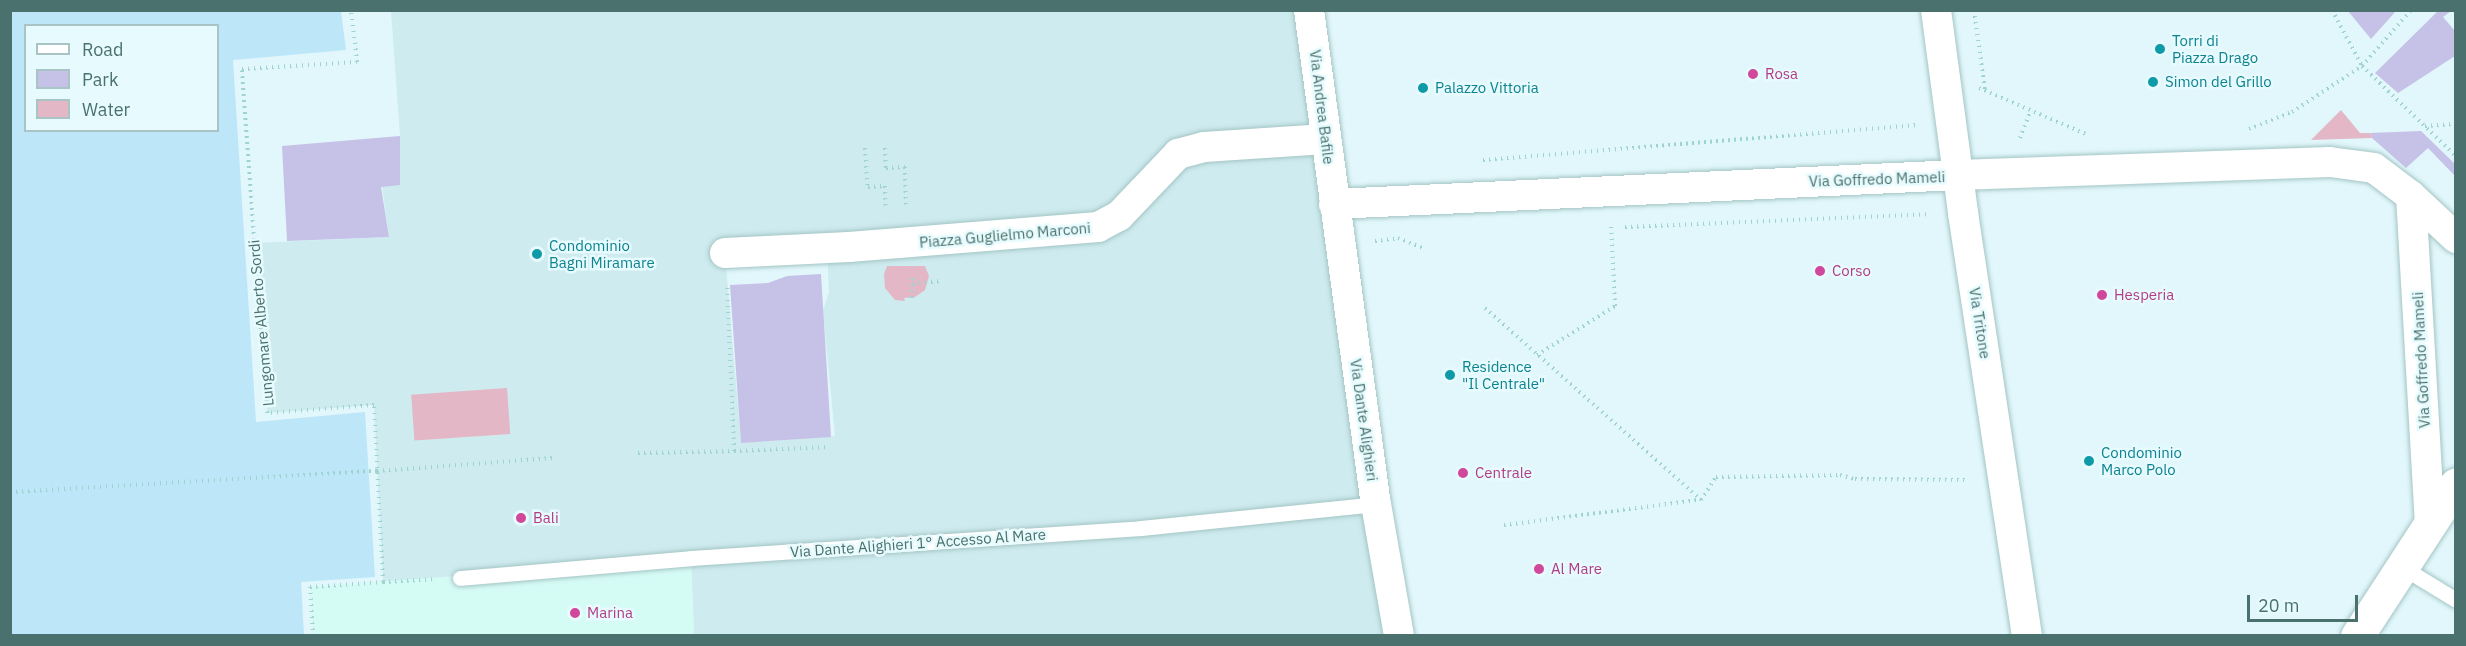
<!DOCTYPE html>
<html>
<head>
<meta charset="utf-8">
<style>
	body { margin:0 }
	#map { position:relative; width:2466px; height:646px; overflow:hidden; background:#e1f7fb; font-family:"IBM Plex Sans",sans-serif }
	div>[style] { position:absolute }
	.residential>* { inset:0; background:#ceebef }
	.commercial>* { inset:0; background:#d5fbf5 }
	.green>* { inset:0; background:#c6c1e7 }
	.sand>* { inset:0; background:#bde6f9 }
	.water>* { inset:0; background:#e3b7c5; transform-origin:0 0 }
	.path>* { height:4px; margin-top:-2px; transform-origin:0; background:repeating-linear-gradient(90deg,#9ed3cf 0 1.5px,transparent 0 6px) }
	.roads { filter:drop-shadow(0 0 2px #a4c5c4) drop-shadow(0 0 2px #a4c5c4) }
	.service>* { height:15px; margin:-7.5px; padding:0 7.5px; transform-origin:7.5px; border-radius:7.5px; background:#fff }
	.minor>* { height:30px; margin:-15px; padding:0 15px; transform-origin:15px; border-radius:15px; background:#fff }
	.tertiary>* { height:33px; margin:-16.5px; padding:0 16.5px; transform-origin:16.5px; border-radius:16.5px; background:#fff }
	.dots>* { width:16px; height:16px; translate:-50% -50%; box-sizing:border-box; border:3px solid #e7fbfe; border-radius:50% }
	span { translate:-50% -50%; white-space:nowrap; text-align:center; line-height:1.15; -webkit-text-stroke:5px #e7fbfe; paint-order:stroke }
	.culture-label { font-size:15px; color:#0d838f }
	.left { translate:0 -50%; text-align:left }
	.hotel-label { font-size:15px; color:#b23c85 }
	.street-label { font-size:15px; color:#4a716d }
	.frame { position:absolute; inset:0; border:12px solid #4a716d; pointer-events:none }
	.legend { position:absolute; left:24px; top:24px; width:195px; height:108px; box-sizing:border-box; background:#e7fbfe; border:2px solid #a8c4c4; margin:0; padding:8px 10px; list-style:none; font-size:18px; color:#4a716d }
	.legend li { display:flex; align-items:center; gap:12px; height:30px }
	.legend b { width:30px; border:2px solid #a8c4c4 }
	.scale { position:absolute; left:2247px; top:595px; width:111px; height:27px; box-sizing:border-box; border:3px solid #4a716d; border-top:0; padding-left:8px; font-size:18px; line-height:21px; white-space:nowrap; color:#4a716d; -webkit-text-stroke:4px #e7fbfe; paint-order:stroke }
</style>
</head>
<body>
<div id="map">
	<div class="residential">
		<i style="clip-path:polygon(evenodd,391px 11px,1309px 11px,1399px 635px,694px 635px,691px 559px,383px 582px,374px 405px,267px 413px,254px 243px,389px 237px,382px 186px,400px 136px,391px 11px,827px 249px,829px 292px,823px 311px,835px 436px,741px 443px,725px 253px,827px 249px)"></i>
	</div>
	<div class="commercial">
		<i style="clip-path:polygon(691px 558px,694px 635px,313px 635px,310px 587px)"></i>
	</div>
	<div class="green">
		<i style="clip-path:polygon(2348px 11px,2396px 11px,2371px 39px)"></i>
		<i style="clip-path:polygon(2438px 11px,2451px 11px,2443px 17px,2455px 31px,2455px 56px,2398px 93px,2375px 73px)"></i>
		<i style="clip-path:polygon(2421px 131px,2455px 164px,2455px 176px,2428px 148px,2406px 168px,2372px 138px,2370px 133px)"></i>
		<i style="clip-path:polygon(400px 136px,400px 185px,381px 187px,389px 237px,287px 241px,282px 146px)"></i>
		<i style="clip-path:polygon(821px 274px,831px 437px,741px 443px,730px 285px,768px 283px,787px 276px)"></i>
	</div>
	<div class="sand">
		<i style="clip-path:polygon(evenodd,10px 11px,341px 11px,346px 50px,233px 60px,256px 422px,365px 412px,375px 577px,301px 582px,304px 635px,11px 635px,10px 11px,26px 26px,218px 26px,218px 130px,26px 130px,26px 26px)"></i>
	</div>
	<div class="water">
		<i style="clip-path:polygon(2341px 110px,2360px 133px,2370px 133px,2372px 138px,2311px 140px)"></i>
		<i style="clip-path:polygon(887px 266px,925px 266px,929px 276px,925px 290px,915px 297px,904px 298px,905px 301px,895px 300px,885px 288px,884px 274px)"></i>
		<i style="left:507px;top:388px;width:46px;height:96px;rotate:86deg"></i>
	</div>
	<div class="path">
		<i style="left:1974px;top:10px;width:81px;rotate:82.2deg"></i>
		<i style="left:2332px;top:10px;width:64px;rotate:61.8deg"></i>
		<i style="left:2362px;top:66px;width:130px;rotate:43.8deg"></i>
		<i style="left:1979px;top:88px;width:119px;rotate:23.3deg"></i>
		<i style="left:2425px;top:126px;width:31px;rotate:-4deg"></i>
		<i style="left:2249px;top:129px;width:46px;rotate:-21.6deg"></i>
		<i style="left:2292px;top:112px;width:84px;rotate:-33.3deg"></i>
		<i style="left:2362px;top:66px;width:74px;rotate:-48.8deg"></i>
		<i style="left:2020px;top:138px;width:30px;rotate:-69deg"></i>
		<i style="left:865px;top:148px;width:39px;rotate:86deg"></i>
		<i style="left:868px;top:187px;width:17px;rotate:-3deg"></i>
		<i style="left:885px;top:186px;width:23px;rotate:88deg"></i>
		<i style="left:885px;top:148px;width:20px;rotate:87deg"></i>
		<i style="left:886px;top:168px;width:19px;rotate:-3deg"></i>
		<i style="left:905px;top:167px;width:41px;rotate:88.6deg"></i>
		<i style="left:1483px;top:160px;width:436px;rotate:-4.6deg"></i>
		<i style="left:1625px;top:227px;width:304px;rotate:-2.4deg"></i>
		<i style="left:1375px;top:241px;width:23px;rotate:-7deg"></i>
		<i style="left:1398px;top:238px;width:27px;rotate:22deg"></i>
		<i style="left:913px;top:283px;width:29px;rotate:-4deg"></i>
		<i style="left:912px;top:298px;width:22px;rotate:-87deg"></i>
		<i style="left:1485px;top:308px;width:289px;rotate:41.6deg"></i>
		<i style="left:1701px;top:500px;width:27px;rotate:-57deg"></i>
		<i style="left:1716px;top:477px;width:124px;rotate:-0.9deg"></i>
		<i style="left:1840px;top:475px;width:16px;rotate:15deg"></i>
		<i style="left:1855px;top:479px;width:113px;rotate:0.5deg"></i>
		<i style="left:1537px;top:355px;width:92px;rotate:-32.1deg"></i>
		<i style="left:1615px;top:306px;width:80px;rotate:-92.9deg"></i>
		<i style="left:734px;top:451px;width:95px;rotate:-2.4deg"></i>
		<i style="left:638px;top:453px;width:96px;rotate:-1.2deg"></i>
		<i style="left:734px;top:451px;width:165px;rotate:-92.4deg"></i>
		<i style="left:10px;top:492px;width:368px;rotate:-3.3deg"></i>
		<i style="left:377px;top:471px;width:177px;rotate:-4.2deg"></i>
		<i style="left:1504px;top:525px;width:198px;rotate:-7.3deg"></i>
		<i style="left:383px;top:582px;width:53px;rotate:-3.2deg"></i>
		<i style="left:313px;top:636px;width:49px;rotate:-93.5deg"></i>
		<i style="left:310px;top:587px;width:73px;rotate:-3.9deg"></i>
		<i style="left:383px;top:582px;width:177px;rotate:-92.9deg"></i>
		<i style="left:374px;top:405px;width:107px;rotate:175.7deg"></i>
		<i style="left:267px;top:413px;width:345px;rotate:-94.2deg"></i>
		<i style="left:242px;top:69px;width:115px;rotate:-3.5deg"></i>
		<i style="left:357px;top:62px;width:52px;rotate:-96.6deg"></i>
	</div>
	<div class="roads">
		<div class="service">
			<i style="left:2402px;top:567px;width:63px;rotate:31.4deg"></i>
			<i style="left:460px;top:578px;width:232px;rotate:-4.9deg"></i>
			<i style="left:691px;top:558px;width:451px;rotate:-3.8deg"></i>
			<i style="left:1141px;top:528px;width:236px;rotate:-5.8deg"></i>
		</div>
		<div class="minor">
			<i style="left:1309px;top:10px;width:499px;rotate:82.3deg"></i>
			<i style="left:1376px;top:504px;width:134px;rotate:80.1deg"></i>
			<i style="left:1936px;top:10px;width:205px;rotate:82.4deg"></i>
			<i style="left:1963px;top:213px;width:428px;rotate:81.4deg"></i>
			<i style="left:2411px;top:196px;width:329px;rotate:86.7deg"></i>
			<i style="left:1334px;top:204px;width:625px;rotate:-2.66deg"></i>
			<i style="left:1958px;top:175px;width:372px;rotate:-2deg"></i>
			<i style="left:2330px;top:162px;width:44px;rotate:7.8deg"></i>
			<i style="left:2374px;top:168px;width:46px;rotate:37.1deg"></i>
			<i style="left:2411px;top:196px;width:62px;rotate:43deg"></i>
			<i style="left:725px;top:253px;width:124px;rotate:-2.8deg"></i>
			<i style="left:849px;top:247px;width:250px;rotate:-4.6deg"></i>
			<i style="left:1098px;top:227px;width:24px;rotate:-28deg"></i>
			<i style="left:1119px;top:216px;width:86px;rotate:-46.4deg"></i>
			<i style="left:1178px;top:154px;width:27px;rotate:-15deg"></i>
			<i style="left:1204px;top:147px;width:122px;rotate:-3.8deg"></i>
		</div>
		<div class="tertiary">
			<i style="left:2357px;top:636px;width:181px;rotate:-56.9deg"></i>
		</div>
	</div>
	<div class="dots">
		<i style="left:2160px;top:49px;background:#0f9aa8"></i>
		<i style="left:1753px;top:74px;background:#d1479c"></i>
		<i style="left:2153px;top:82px;background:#0f9aa8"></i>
		<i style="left:1423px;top:88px;background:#0f9aa8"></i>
		<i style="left:537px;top:254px;background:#0f9aa8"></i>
		<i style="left:1820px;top:271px;background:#d1479c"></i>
		<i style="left:2102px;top:295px;background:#d1479c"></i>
		<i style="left:1450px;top:375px;background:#0f9aa8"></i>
		<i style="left:2089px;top:461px;background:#0f9aa8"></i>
		<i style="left:1463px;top:473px;background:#d1479c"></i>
		<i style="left:521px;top:518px;background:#d1479c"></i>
		<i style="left:1539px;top:569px;background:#d1479c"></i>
		<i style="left:575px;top:613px;background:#d1479c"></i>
	</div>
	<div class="culture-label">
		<span class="left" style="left:2172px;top:49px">Torri di<br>Piazza Drago</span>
		<span class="left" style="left:2165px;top:82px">Simon del Grillo</span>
		<span class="left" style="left:1435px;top:88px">Palazzo Vittoria</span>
		<span class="left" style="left:549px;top:254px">Condominio<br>Bagni Miramare</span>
		<span class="left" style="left:1462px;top:375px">Residence<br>"Il Centrale"</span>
		<span class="left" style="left:2101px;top:461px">Condominio<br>Marco Polo</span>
	</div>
	<div class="hotel-label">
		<span class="left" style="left:1765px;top:74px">Rosa</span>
		<span class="left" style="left:1832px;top:271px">Corso</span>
		<span class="left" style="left:2114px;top:295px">Hesperia</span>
		<span class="left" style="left:1475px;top:473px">Centrale</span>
		<span class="left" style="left:533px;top:518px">Bali</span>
		<span class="left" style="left:1551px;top:569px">Al Mare</span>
		<span class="left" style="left:587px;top:613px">Marina</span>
	</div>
	<div class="street-label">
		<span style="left:1322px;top:107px;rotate:83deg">Via Andrea Bafile</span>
		<span style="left:1877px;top:179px;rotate:-2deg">Via Goffredo Mameli</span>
		<span style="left:1005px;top:235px;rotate:-5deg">Piazza Guglielmo Marconi</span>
		<span style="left:261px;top:323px;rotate:-95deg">Lungomare Alberto Sordi</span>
		<span style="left:1980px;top:323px;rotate:81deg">Via Tritone</span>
		<span style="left:2421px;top:360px;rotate:-93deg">Via Goffredo Mameli</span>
		<span style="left:1364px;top:420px;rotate:82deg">Via Dante Alighieri</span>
		<span style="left:918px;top:543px;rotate:-4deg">Via Dante Alighieri 1° Accesso Al Mare</span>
	</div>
	<div class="frame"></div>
	<ul class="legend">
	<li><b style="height:8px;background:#fff"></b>Road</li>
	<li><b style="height:16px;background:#c6c1e7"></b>Park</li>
	<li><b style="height:16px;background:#e3b7c5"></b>Water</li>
	</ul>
	<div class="scale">20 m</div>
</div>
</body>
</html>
